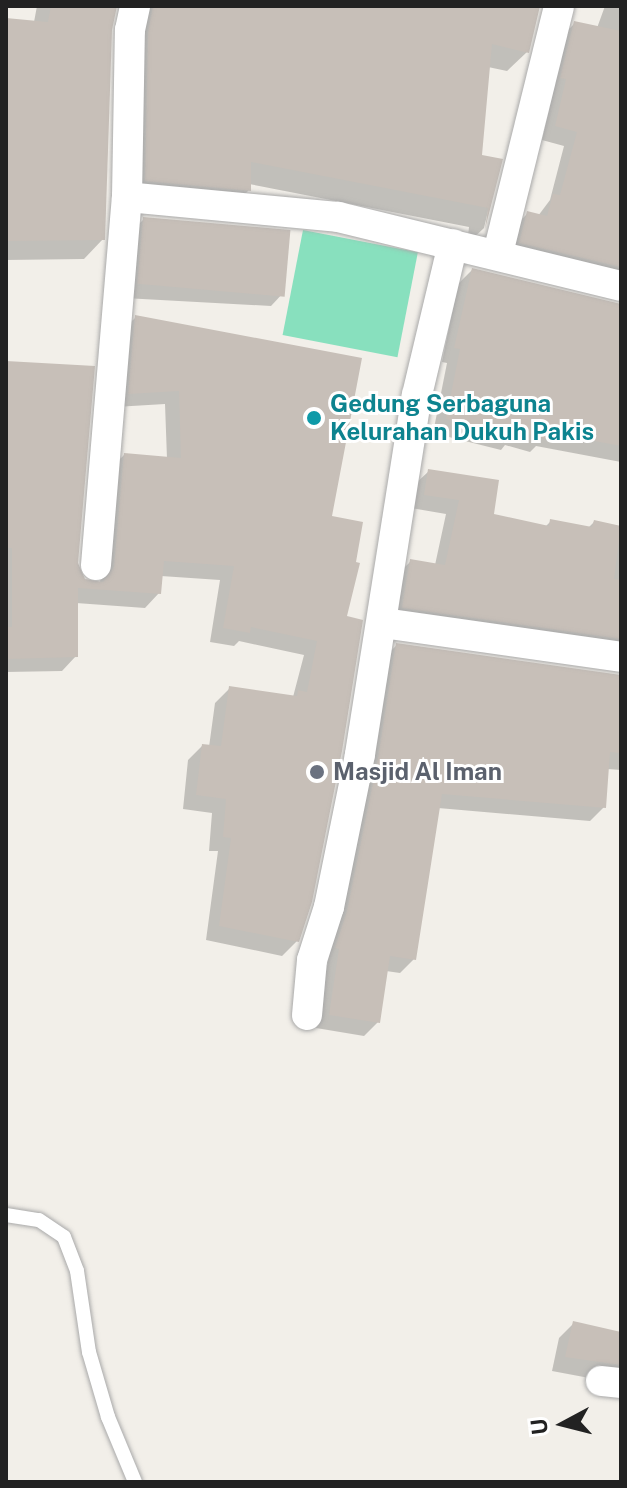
<!DOCTYPE html>
<html>
<head>
<meta charset="utf-8">
<style>
	body { margin:0 }
	#map { position:relative; width:627px; height:1488px; overflow:hidden; background:#f2efe9; font-family:"Public Sans",sans-serif }
	div>[style] { position:absolute }
	.pitch>* { inset:0; background:#88e0be; transform-origin:0 0 }
	.shadow>* { inset:0; background:#0003 }
	.building>* { inset:0; background:#c7bfb8; transform-origin:0 0 }
	.roads { filter:drop-shadow(0 0 2px #a9a9a9) drop-shadow(0 0 2px #a9a9a9) }
	.service>* { height:14px; margin:-7px; padding:0 7px; transform-origin:7px; border-radius:7px; background:#fff }
	.minor>* { height:30px; margin:-15px; padding:0 15px; transform-origin:15px; border-radius:15px; background:#fff }
	.dots>* { width:22px; height:22px; translate:-50% -50%; box-sizing:border-box; border:4px solid #fff; border-radius:50% }
	span { translate:-50% -50%; white-space:nowrap; text-align:center; line-height:1.15; -webkit-text-stroke:6px #fff; paint-order:stroke }
	.culture-label { font-size:24px; color:#0d838f; font-weight:700 }
	.left { translate:0 -50%; text-align:left }
	.worship-label { font-size:24px; color:#5b616d; font-weight:700 }
	.frame { position:absolute; inset:0; border:8px solid #222; pointer-events:none }
	.north { position:absolute; left:523px; top:1384px; width:80px; height:80px; -webkit-text-stroke:6px #fff; paint-order:stroke; rotate:263deg; font-size:22px; font-weight:700; line-height:32px; text-align:center; color:#222 }
	.north::after { content:''; display:block; margin:auto; width:28px; height:36px; background:#222; clip-path:polygon(50% 0,100% 100%,50% 72%,0 100%) }
</style>
</head>
<body>
<div id="map">
	<div class="pitch">
		<i style="left:303px;top:230px;width:117px;height:107px;rotate:11deg"></i>
	</div>
	<div class="shadow">
		<i style="clip-path:polygon(37px 6px,539px 6px,527px 52px,507px 71px,488px 67px,480px 157px,500px 160px,484px 228px,467px 244px,469px 227px,249px 184px,249px 190px,230px 209px,127px 200px,134px 21px,119px 7px,114px 8px,110px 29px,103px 239px,84px 259px,6px 260px,6px 20px,34px 22px)"></i>
		<i style="clip-path:polygon(605px 6px,621px 6px,621px 291px,506px 256px,513px 228px,527px 214px,538px 216px,550px 200px,564px 146px,542px 140px,553px 93px,547px 92px,560px 38px,574px 24px,597px 28px)"></i>
		<i style="clip-path:polygon(144px 219px,285px 291px,271px 306px,124px 298px,130px 233px)"></i>
		<i style="clip-path:polygon(472px 270px,621px 305px,621px 462px,536px 446px,530px 452px,505px 445px,501px 450px,433px 433px,447px 363px,442px 362px,458px 284px)"></i>
		<i style="clip-path:polygon(136px 317px,330px 518px,345px 618px,297px 941px,282px 956px,206px 940px,218px 851px,209px 851px,212px 813px,183px 809px,188px 760px,202px 746px,209px 747px,215px 703px,229px 689px,293px 697px,304px 655px,239px 641px,234px 646px,210px 642px,220px 580px,161px 576px,159px 593px,145px 608px,76px 603px,76px 656px,62px 671px,6px 672px,6px 363px,76px 564px,84px 581px,100px 583px,110px 469px,124px 455px,167px 459px,165px 404px,115px 407px,121px 332px)"></i>
		<i style="clip-path:polygon(429px 471px,492px 516px,545px 527px,551px 521px,588px 528px,594px 522px,621px 528px,621px 662px,389px 621px,397px 575px,411px 561px,435px 565px,446px 514px,411px 508px,414px 485px)"></i>
		<i style="clip-path:polygon(397px 645px,621px 676px,621px 770px,607px 769px,604px 807px,590px 821px,438px 808px,414px 959px,400px 973px,386px 971px,378px 1022px,364px 1036px,316px 1028px,382px 659px)"></i>
		<i style="clip-path:polygon(574px 1323px,621px 1334px,621px 1384px,552px 1371px,559px 1338px)"></i>
	</div>
	<div class="building">
		<i style="clip-path:polygon(51px 6px,117px 6px,112px 30px,105px 240px,6px 241px,6px 18px,48px 22px)"></i>
		<i style="clip-path:polygon(153px 6px,540px 6px,529px 53px,492px 44px,482px 155px,503px 159px,485px 229px,488px 208px,251px 162px,251px 191px,145px 181px,148px 32px)"></i>
		<i style="clip-path:polygon(574px 21px,621px 31px,621px 267px,519px 243px,527px 211px,547px 216px,553px 194px,560px 195px,577px 132px,555px 126px,566px 79px,560px 78px)"></i>
		<i style="left:143px;top:217px;width:148px;height:67px;rotate:5deg"></i>
		<i style="clip-path:polygon(472px 268px,621px 304px,621px 446px,547px 432px,546px 439px,518px 432px,516px 437px,446px 419px,460px 349px,454px 348px)"></i>
		<i style="clip-path:polygon(135px 315px,362px 358px,332px 516px,363px 522px,356px 562px,360px 563px,347px 616px,363px 620px,342px 751px,312px 902px,299px 942px,219px 926px,231px 838px,223px 837px,226px 799px,196px 795px,202px 744px,221px 746px,229px 686px,297px 696px,298px 690px,307px 692px,317px 641px,251px 627px,250px 633px,223px 628px,234px 566px,164px 561px,161px 594px,78px 588px,78px 657px,6px 659px,6px 627px,12px 627px,12px 548px,6px 548px,6px 361px,95px 366px,78px 563px,85px 579px,103px 582px,114px 567px,124px 453px,181px 458px,179px 391px,128px 394px)"></i>
		<i style="clip-path:polygon(428px 469px,499px 480px,494px 514px,549px 526px,550px 519px,592px 527px,594px 520px,621px 526px,614px 579px,621px 580px,621px 639px,402px 608px,410px 559px,445px 565px,459px 500px,424px 495px)"></i>
		<i style="clip-path:polygon(396px 643px,621px 675px,621px 753px,610px 752px,606px 808px,442px 794px,416px 960px,390px 956px,380px 1023px,329px 1015px,339px 949px,335px 948px,347px 911px,378px 758px)"></i>
		<i style="clip-path:polygon(573px 1321px,621px 1332px,621px 1365px,565px 1357px)"></i>
	</div>
	<div class="roads">
		<div class="service">
			<i style="left:6px;top:1215px;width:33px;rotate:9deg"></i>
			<i style="left:39px;top:1220px;width:30px;rotate:34deg"></i>
			<i style="left:64px;top:1237px;width:36px;rotate:69deg"></i>
			<i style="left:77px;top:1271px;width:82px;rotate:81.6deg"></i>
			<i style="left:89px;top:1352px;width:68px;rotate:73.7deg"></i>
			<i style="left:108px;top:1417px;width:70px;rotate:67.4deg"></i>
		</div>
		<div class="minor">
			<i style="left:127px;top:197px;width:212px;rotate:5.4deg"></i>
			<i style="left:338px;top:217px;width:291px;rotate:13.7deg"></i>
			<i style="left:498px;top:253px;width:254px;rotate:-76.1deg"></i>
			<i style="left:96px;top:565px;width:369px;rotate:-85.2deg"></i>
			<i style="left:127px;top:197px;width:167px;rotate:-89deg"></i>
			<i style="left:130px;top:30px;width:25px;rotate:-78deg"></i>
			<i style="left:383px;top:623px;width:240px;rotate:8.1deg"></i>
			<i style="left:307px;top:1015px;width:55px;rotate:-84.8deg"></i>
			<i style="left:312px;top:960px;width:56px;rotate:-72.2deg"></i>
			<i style="left:329px;top:907px;width:156px;rotate:-78.5deg"></i>
			<i style="left:360px;top:754px;width:363px;rotate:-81deg"></i>
			<i style="left:417px;top:395px;width:155px;rotate:-76.6deg"></i>
			<i style="left:601px;top:1381px;width:20px;rotate:6deg"></i>
		</div>
	</div>
	<div class="dots">
		<i style="left:314px;top:418px;background:#0f9aa8"></i>
		<i style="left:317px;top:772px;background:#6b7280"></i>
	</div>
	<div class="culture-label">
		<span class="left" style="left:330px;top:418px">Gedung Serbaguna<br>Kelurahan Dukuh Pakis</span>
	</div>
	<div class="worship-label">
		<span class="left" style="left:333px;top:772px">Masjid Al Iman</span>
	</div>
	<div class="frame"></div>
	<div class="north">U</div>
</div>
</body>
</html>
